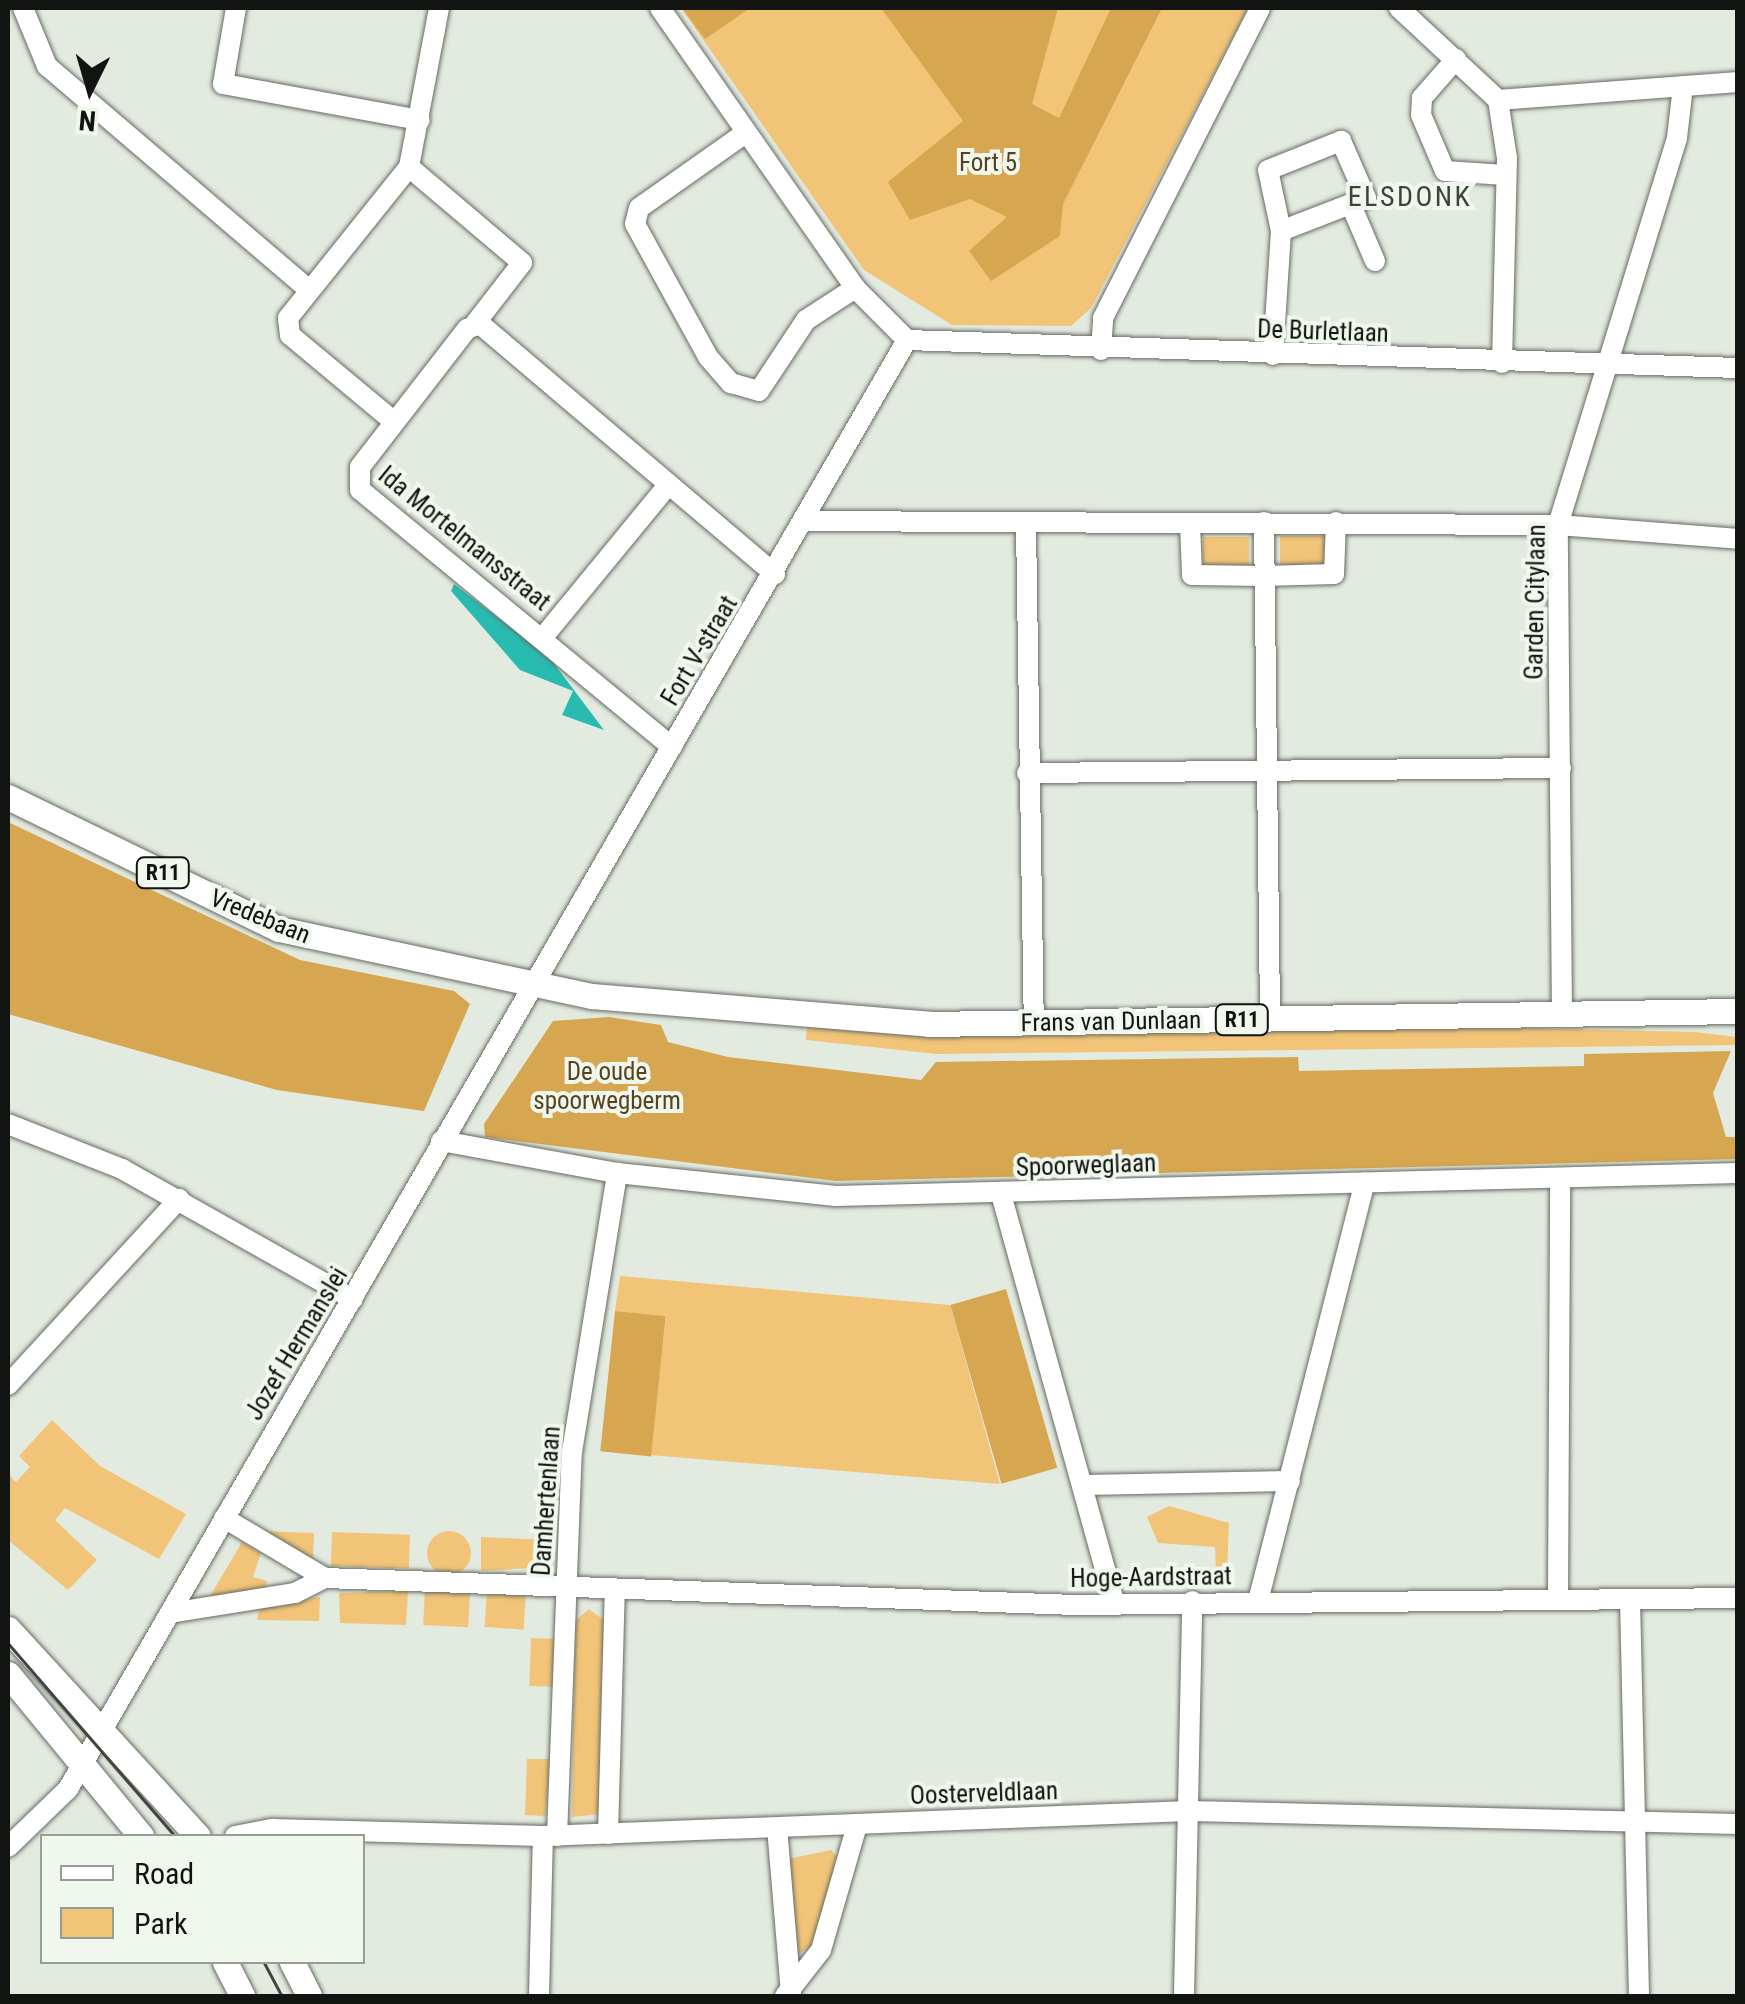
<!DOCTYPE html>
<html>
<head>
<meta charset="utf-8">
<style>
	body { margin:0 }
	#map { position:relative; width:1745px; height:2004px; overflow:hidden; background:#e3eadf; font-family:"Roboto Condensed",sans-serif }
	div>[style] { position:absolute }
	.green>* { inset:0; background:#f1c478; transform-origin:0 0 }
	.round { border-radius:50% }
	.forest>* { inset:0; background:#d6a650; transform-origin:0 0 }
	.water>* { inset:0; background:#28bcb1 }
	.roads { filter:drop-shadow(0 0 2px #666b62) drop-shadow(0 0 2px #666b62) }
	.minor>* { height:20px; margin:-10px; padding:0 10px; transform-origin:10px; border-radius:10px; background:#fff }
	.major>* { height:25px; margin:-12.5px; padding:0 12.5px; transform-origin:12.5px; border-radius:12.5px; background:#fff }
	.tram>* { height:2.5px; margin:-1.25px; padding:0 1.25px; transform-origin:1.25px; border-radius:1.25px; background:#41443f }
	span { translate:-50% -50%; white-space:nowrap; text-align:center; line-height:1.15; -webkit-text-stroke:8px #f0f7ed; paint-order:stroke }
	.shield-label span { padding:2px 8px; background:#f0f7ed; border:2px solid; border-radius:8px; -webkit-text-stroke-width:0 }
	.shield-label { font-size:22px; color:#121411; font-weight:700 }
	.park-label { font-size:25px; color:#57431f }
	.street-label { font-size:25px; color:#121411 }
	.neighbourhood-label { font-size:28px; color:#3f443b; letter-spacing:2.5px }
	.frame { position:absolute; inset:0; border:10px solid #121411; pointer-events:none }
	.legend { position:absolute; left:40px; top:1834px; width:325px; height:130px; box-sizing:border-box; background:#f0f7ed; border:2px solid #979c95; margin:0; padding:12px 18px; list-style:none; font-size:30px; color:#121411 }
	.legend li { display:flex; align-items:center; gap:20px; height:50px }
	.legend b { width:50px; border:2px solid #979c95 }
	.north { position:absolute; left:40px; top:40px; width:100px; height:100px; -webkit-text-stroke:8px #f0f7ed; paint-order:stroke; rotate:185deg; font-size:28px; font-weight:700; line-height:40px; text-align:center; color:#121411 }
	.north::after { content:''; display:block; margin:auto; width:35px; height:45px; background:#121411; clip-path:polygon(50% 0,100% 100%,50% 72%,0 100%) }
</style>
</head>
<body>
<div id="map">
	<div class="green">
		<i style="clip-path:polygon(681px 8px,1248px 8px,1091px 308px,1071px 326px,952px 325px,864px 270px)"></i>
		<i style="left:1280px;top:536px;width:46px;height:30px"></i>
		<i style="left:1203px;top:537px;width:46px;height:30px"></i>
		<i style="clip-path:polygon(807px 1028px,1517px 1028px,1694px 1032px,1737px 1037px,1738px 1045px,937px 1054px,806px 1040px)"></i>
		<i style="clip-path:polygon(620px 1276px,950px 1305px,1000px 1484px,650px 1455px,666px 1317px,615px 1311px)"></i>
		<i style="clip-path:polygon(52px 1420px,100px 1466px,186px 1514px,159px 1559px,65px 1508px,55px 1520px,97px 1560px,68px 1590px,8px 1540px,8px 1474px,16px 1482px,30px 1467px,19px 1456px)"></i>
		<i style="clip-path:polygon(1169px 1506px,1229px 1523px,1227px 1573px,1216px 1573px,1215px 1547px,1158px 1543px,1147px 1517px)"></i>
		<i style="clip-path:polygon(260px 1531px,314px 1533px,313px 1560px)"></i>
		<i class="round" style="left:427px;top:1531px;width:44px;height:44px"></i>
		<i style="left:332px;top:1532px;width:78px;height:34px;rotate:2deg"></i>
		<i style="clip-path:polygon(481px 1537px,549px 1540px,547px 1567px,481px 1571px)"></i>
		<i style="clip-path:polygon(242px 1542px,261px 1553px,253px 1577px,267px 1581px,264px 1591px,209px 1598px)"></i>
		<i style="left:425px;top:1590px;width:45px;height:35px;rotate:3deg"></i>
		<i style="clip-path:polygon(408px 1591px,406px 1625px,340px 1623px,339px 1593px)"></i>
		<i style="left:487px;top:1592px;width:39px;height:35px;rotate:4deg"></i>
		<i style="clip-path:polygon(320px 1597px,319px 1621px,257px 1620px,260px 1606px)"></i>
		<i style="clip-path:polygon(589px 1609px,605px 1621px,599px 1814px,572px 1817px,575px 1621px)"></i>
		<i style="left:531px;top:1638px;width:24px;height:48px;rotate:2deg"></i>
		<i style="clip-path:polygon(527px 1759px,551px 1759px,545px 1816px,525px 1815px)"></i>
		<i style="clip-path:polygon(831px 1850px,838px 1858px,811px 1947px,798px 1954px,788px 1859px)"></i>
	</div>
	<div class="forest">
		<i style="clip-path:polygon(682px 8px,750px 8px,705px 39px)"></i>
		<i style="clip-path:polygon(881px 8px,1058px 8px,1032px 104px,1059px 118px,1111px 8px,1162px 8px,1063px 204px,1060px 236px,991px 281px,969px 251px,1007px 217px,970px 199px,910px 220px,888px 182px,963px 121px)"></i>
		<i style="clip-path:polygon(8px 822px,300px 960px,454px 991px,470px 1004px,424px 1111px,277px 1090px,8px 1014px)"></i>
		<i style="clip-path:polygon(609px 1017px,661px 1025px,668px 1042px,728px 1057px,921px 1080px,936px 1062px,1298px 1057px,1299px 1071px,1584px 1066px,1584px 1054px,1731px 1051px,1713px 1093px,1726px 1137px,1737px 1137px,1738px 1159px,836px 1181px,485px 1137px,484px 1124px,553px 1021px)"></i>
		<i style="left:1006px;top:1289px;width:186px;height:58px;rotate:74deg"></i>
		<i style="left:615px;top:1311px;width:51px;height:141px;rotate:6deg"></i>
	</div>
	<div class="water">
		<i style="clip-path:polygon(454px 584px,549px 657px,604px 730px,562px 715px,573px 691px,520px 670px,451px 591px)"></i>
	</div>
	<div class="roads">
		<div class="minor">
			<i style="left:23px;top:8px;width:63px;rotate:67.5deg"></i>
			<i style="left:47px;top:66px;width:345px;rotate:40.5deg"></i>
			<i style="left:236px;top:8px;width:77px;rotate:99.7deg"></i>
			<i style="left:223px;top:84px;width:200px;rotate:10.4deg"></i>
			<i style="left:660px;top:8px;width:341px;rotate:55.1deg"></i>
			<i style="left:855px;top:288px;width:74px;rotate:45deg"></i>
			<i style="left:907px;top:340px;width:831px;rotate:1.93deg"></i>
			<i style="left:1399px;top:8px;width:135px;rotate:42.9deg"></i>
			<i style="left:1498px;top:100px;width:59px;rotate:81.2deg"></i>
			<i style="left:1507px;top:158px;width:205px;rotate:91.4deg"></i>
			<i style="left:1456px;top:59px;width:52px;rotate:131.1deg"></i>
			<i style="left:1422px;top:98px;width:17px;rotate:93deg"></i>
			<i style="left:1421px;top:115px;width:61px;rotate:66.8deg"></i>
			<i style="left:1445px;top:171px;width:60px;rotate:3.8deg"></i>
			<i style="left:1498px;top:100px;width:241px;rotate:-4.3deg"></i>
			<i style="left:744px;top:134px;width:128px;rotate:144.8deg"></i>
			<i style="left:639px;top:208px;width:16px;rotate:104deg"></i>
			<i style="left:635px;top:224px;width:152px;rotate:61.2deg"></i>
			<i style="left:708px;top:357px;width:35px;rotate:49deg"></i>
			<i style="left:731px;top:383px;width:29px;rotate:16deg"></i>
			<i style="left:759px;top:391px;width:85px;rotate:-56.5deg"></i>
			<i style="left:806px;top:320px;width:59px;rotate:-33.1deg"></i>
			<i style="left:1341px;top:141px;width:62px;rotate:66.3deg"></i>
			<i style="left:1366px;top:198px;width:91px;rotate:158.8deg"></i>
			<i style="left:1281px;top:231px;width:62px;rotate:-102deg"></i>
			<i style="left:1268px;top:170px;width:79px;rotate:-21.7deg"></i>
			<i style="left:409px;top:167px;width:148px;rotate:40.3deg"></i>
			<i style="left:522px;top:263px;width:78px;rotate:127.7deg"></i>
			<i style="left:1351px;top:205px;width:61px;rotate:66.8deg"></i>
			<i style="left:1101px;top:350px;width:32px;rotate:-86deg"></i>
			<i style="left:1103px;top:318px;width:347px;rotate:-63.1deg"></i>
			<i style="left:1273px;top:355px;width:124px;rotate:-86.3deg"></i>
			<i style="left:392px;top:420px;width:133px;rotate:-140.2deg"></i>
			<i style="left:290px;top:335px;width:17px;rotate:-97deg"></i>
			<i style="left:288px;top:318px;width:193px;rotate:-51.3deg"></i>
			<i style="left:409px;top:167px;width:162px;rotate:-79.3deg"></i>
			<i style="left:807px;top:521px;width:751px;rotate:0.31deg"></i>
			<i style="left:1558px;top:525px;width:181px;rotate:4.4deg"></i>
			<i style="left:1264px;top:522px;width:498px;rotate:89.3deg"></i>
			<i style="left:1190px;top:523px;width:52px;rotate:87.8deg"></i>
			<i style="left:1192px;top:575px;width:72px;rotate:0.8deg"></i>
			<i style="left:1264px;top:576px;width:70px;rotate:-1.6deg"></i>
			<i style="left:1334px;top:574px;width:52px;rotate:-87.8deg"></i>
			<i style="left:1026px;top:525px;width:498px;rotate:89.1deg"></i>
			<i style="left:544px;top:636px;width:195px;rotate:-50.6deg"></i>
			<i style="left:672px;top:747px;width:404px;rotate:-140.5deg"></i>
			<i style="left:360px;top:490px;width:23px;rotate:-90deg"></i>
			<i style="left:360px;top:467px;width:175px;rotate:-52.2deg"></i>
			<i style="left:467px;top:329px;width:14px;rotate:-21deg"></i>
			<i style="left:480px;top:324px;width:387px;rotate:40.3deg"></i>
			<i style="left:1027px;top:773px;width:534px;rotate:-0.54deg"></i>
			<i style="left:1562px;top:1016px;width:491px;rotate:-90.5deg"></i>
			<i style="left:1558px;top:525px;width:405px;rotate:-72.9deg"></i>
			<i style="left:1677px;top:138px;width:52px;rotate:-83.4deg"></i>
			<i style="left:8px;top:1124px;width:123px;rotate:21.5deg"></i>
			<i style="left:122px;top:1169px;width:265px;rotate:29.4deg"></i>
			<i style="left:441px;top:1141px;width:179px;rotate:10.3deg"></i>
			<i style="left:617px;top:1173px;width:220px;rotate:6deg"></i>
			<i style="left:836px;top:1196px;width:902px;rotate:-1.46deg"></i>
			<i style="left:1001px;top:1194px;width:423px;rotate:74.5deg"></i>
			<i style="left:8px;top:1385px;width:253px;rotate:-47.4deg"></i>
			<i style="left:1082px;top:1485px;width:208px;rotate:-1.1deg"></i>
			<i style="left:224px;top:1518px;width:117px;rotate:30.7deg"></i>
			<i style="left:1558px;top:1598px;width:419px;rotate:-89.7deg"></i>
			<i style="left:1630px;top:1599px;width:397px;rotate:88.7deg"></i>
			<i style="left:1258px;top:1601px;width:432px;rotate:-75.7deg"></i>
			<i style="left:170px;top:1613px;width:127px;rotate:-9.1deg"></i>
			<i style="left:295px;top:1593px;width:34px;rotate:-27deg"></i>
			<i style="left:325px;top:1578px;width:749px;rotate:2.06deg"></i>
			<i style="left:1074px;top:1605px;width:664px;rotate:-0.6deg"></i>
			<i style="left:777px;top:1827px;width:167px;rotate:85.2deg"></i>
			<i style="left:608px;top:1834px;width:244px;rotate:-88.4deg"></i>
			<i style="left:235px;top:1836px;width:38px;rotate:-11deg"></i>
			<i style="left:272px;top:1829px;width:271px;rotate:1.5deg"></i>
			<i style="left:543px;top:1836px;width:646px;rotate:-2.22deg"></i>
			<i style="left:1189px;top:1811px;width:549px;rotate:1.36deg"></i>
			<i style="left:557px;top:1836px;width:384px;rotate:-87.8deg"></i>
			<i style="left:572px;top:1452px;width:283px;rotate:-80.8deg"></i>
			<i style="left:8px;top:1847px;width:83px;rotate:-44deg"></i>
			<i style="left:68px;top:1789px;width:1674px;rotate:-59.93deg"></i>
			<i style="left:539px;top:1996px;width:160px;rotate:-88.6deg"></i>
			<i style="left:785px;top:1996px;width:58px;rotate:-52deg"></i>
			<i style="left:821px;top:1950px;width:130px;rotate:-73.9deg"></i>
			<i style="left:1184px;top:1996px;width:395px;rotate:-88.8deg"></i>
		</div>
		<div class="major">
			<i style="left:8px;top:797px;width:301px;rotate:26deg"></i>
			<i style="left:279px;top:929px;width:320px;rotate:12.1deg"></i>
			<i style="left:592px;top:996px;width:338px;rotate:4.7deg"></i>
			<i style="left:929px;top:1024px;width:809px;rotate:-0.92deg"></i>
			<i style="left:8px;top:1629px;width:281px;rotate:47.5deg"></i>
			<i style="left:8px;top:1674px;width:210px;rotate:50.6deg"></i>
			<i style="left:225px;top:1962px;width:38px;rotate:63deg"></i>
			<i style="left:292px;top:1962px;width:38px;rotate:63deg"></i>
		</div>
	</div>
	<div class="tram">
		<i style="left:8px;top:1643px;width:255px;rotate:49.1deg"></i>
		<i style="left:264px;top:1962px;width:38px;rotate:62deg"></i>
	</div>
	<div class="shield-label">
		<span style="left:163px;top:873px">R11</span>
		<span style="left:1242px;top:1020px">R11</span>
	</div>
	<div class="park-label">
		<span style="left:988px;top:163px">Fort 5</span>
		<span style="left:607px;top:1087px">De oude<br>spoorwegberm</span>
	</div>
	<div class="street-label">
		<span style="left:1323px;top:332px;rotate:2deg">De Burletlaan</span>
		<span style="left:464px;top:539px;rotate:39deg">Ida Mortelmansstraat</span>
		<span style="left:1536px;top:602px;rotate:-89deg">Garden Citylaan</span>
		<span style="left:700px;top:651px;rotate:-59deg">Fort V-straat</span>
		<span style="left:260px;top:917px;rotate:22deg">Vredebaan</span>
		<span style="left:1111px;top:1022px;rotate:-1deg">Frans van Dunlaan</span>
		<span style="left:1086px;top:1166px;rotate:-2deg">Spoorweglaan</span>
		<span style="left:297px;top:1344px;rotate:-59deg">Jozef Hermanslei</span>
		<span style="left:547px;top:1501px;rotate:-86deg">Damhertenlaan</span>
		<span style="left:1151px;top:1578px;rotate:-1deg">Hoge-Aardstraat</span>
		<span style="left:984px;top:1794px;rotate:-2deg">Oosterveldlaan</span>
	</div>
	<div class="neighbourhood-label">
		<span style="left:1410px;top:197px">ELSDONK</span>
	</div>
	<div class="frame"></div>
	<ul class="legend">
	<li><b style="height:12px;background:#fff"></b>Road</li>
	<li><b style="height:28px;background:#f1c478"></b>Park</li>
	</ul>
	<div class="north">N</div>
</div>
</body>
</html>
